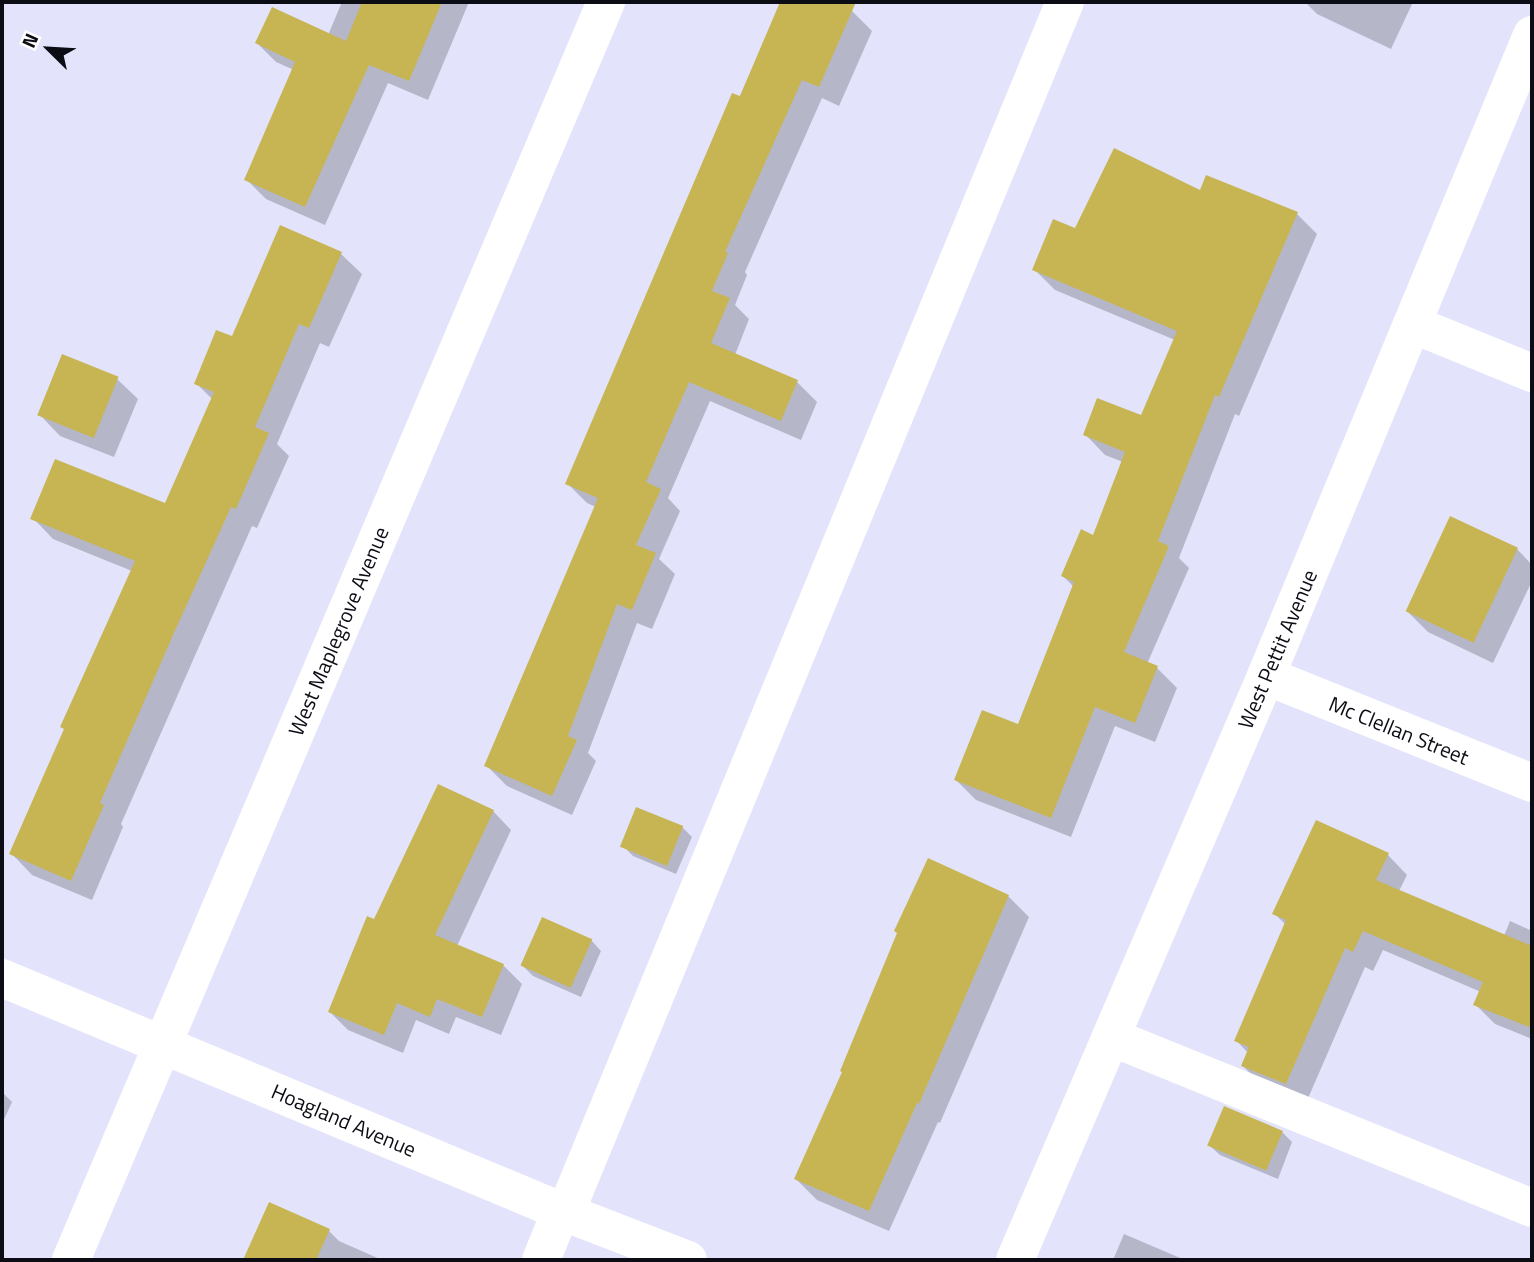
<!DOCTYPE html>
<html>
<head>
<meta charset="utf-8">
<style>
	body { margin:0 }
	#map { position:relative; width:1534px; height:1262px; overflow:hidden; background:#e3e4fb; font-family:"Titillium Web",sans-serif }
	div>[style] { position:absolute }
	.shadow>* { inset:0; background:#0003 }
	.building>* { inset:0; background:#c7b553; transform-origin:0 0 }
	.minor>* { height:38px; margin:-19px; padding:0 19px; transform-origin:19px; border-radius:19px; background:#fff }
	span { translate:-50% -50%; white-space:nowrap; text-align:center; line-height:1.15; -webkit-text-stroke:6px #fff; paint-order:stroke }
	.street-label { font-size:21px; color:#0c0c15 }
	.frame { position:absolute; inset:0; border:4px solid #0c0c15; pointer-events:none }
	.north { position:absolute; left:14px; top:14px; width:70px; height:70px; -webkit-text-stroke:5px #fff; paint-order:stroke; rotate:294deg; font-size:19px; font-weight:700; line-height:28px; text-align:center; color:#0c0c15 }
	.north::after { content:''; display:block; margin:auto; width:24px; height:32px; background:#0c0c15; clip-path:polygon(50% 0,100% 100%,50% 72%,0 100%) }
</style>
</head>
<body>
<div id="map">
	<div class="shadow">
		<i style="clip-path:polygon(342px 2px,469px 2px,428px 100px,388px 83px,325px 225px,266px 199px,246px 179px,294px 70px,276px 62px,257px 43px,328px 35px)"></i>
		<i style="clip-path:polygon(782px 2px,830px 2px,852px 11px,872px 31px,839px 106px,822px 98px,745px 272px,747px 275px,735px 305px,749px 319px,735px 355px,797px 382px,817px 402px,801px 440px,710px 401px,668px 498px,680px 511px,659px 559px,675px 574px,652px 629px,637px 623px,588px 753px,596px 761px,572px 815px,507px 786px,487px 766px,596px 507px,587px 503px,567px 483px)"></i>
		<i style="clip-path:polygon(1305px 2px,1413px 2px,1391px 49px,1317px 14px)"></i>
		<i style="clip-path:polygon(1201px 192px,1297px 214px,1317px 234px,1239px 416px,1235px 414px,1179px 558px,1189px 568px,1147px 664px,1157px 668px,1177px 688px,1155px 742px,1115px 726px,1071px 837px,976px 800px,956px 780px,1019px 726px,1074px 587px,1063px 576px,1094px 537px,1123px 462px,1105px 455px,1085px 434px,1142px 418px,1175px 340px,1055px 290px,1035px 270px,1076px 230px)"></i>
		<i style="clip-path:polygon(281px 227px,341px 254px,362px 274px,329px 347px,320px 343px,277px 444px,289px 456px,257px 528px,252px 526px,121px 824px,123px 827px,92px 900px,32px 875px,12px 854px,132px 571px,53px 539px,33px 518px,166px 506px,213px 400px,196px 383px,233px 339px)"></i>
		<i style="clip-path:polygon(117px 379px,138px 399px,114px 457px,60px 436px,40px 415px)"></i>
		<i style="clip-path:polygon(1517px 549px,1532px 565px,1532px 581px,1493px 663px,1428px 632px,1407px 611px)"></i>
		<i style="clip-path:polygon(493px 811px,511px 830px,457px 946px,503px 965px,522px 984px,501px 1035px,456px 1017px,449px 1034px,416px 1020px,403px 1053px,348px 1030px,330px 1012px,375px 921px)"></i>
		<i style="clip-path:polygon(682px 827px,692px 837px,676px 874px,633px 856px,623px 846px)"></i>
		<i style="clip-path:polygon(1388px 855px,1407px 875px,1399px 891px,1504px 936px,1510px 921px,1532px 931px,1532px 1039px,1495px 1024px,1475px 1004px,1481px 992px,1383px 950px,1373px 971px,1365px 967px,1306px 1103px,1262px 1085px,1243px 1066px,1248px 1053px,1236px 1040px,1286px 925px,1274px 913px)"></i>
		<i style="clip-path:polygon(929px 860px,1008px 896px,1029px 917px,940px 1123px,938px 1122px,889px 1231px,817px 1200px,796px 1179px,844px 1073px)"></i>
		<i style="clip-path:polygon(591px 940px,601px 951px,581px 997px,533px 976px,523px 966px)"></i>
		<i style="clip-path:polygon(2px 1092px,12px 1102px,2px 1124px)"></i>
		<i style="clip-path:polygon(1282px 1132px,1292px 1142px,1278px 1179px,1220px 1155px,1209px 1145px)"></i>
		<i style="clip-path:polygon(270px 1204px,329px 1231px,339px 1241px,382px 1260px,244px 1260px)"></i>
		<i style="clip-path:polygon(1124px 1234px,1185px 1260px,1113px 1260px)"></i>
	</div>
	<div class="building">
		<i style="clip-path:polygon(362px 2px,442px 2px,409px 81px,369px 65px,305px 207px,244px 180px,295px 62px,255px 43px,272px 7px,346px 41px)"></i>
		<i style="clip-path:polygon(780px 2px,856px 2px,819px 87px,802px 80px,725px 252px,728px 253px,712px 291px,730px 298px,711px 343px,798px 380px,781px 421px,689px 382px,646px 482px,661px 489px,636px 545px,656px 553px,632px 610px,617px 604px,568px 736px,577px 740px,552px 796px,484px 766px,598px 498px,565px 484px,732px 93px,740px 96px)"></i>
		<i style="clip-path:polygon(1114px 148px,1200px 190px,1206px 175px,1298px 212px,1219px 397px,1215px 395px,1158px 541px,1169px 546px,1124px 652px,1158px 666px,1135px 723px,1095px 707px,1051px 818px,954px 780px,982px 710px,1018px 724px,1074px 582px,1061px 576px,1081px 529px,1093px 535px,1125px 452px,1083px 435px,1097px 398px,1141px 415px,1177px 331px,1032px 270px,1053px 219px,1075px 228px)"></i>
		<i style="clip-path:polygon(280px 225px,342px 252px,309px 328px,299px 324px,255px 427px,269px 433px,236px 509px,231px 507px,173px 635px,100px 803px,104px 805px,71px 881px,9px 854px,64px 729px,60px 727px,135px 561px,30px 519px,55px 459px,165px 503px,214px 392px,194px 384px,216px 330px,232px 336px)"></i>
		<i style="left:62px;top:354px;width:61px;height:66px;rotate:22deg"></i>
		<i style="left:1450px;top:516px;width:75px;height:105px;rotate:25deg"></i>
		<i style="clip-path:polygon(438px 784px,494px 810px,435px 935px,504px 964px,482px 1017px,437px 999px,430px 1017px,397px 1003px,384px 1035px,328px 1012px,367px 916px,374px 919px)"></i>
		<i style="left:636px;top:807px;width:51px;height:43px;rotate:22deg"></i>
		<i style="clip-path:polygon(1316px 820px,1389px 853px,1376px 880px,1532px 946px,1532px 1028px,1473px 1005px,1483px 982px,1363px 931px,1353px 952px,1345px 948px,1286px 1084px,1241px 1066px,1249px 1047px,1234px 1041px,1286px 920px,1272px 914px)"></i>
		<i style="clip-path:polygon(928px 858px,1009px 895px,919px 1104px,917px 1103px,869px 1211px,794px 1179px,842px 1072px,840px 1071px,897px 933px,894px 931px)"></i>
		<i style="left:542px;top:917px;width:55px;height:53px;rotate:24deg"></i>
		<i style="left:1224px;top:1106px;width:64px;height:43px;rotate:23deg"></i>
		<i style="clip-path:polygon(269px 1202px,330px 1229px,316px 1260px,243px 1260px)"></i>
	</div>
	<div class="minor">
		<i style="left:1412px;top:324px;width:130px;rotate:22.2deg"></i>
		<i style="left:1266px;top:676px;width:287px;rotate:21.9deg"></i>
		<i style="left:2px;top:978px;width:606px;rotate:22.63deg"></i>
		<i style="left:561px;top:1211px;width:136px;rotate:21.1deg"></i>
		<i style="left:1111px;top:1037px;width:454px;rotate:22.1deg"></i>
		<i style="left:71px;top:1260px;width:1367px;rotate:-66.96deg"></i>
		<i style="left:541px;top:1260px;width:53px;rotate:-67.8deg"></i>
		<i style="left:561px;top:1211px;width:9px;rotate:-18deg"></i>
		<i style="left:570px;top:1208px;width:4px;rotate:-104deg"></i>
		<i style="left:569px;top:1204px;width:1300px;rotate:-67.58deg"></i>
		<i style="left:1015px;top:1260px;width:636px;rotate:-66.74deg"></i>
		<i style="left:1266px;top:676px;width:694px;rotate:-67.46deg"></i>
	</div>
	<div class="street-label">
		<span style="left:338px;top:631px;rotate:-67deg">West Maplegrove Avenue</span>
		<span style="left:1277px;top:649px;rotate:-67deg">West Pettit Avenue</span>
		<span style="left:1399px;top:730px;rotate:22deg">Mc Clellan Street</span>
		<span style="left:344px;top:1120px;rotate:23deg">Hoagland Avenue</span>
	</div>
	<div class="frame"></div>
	<div class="north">N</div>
</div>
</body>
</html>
